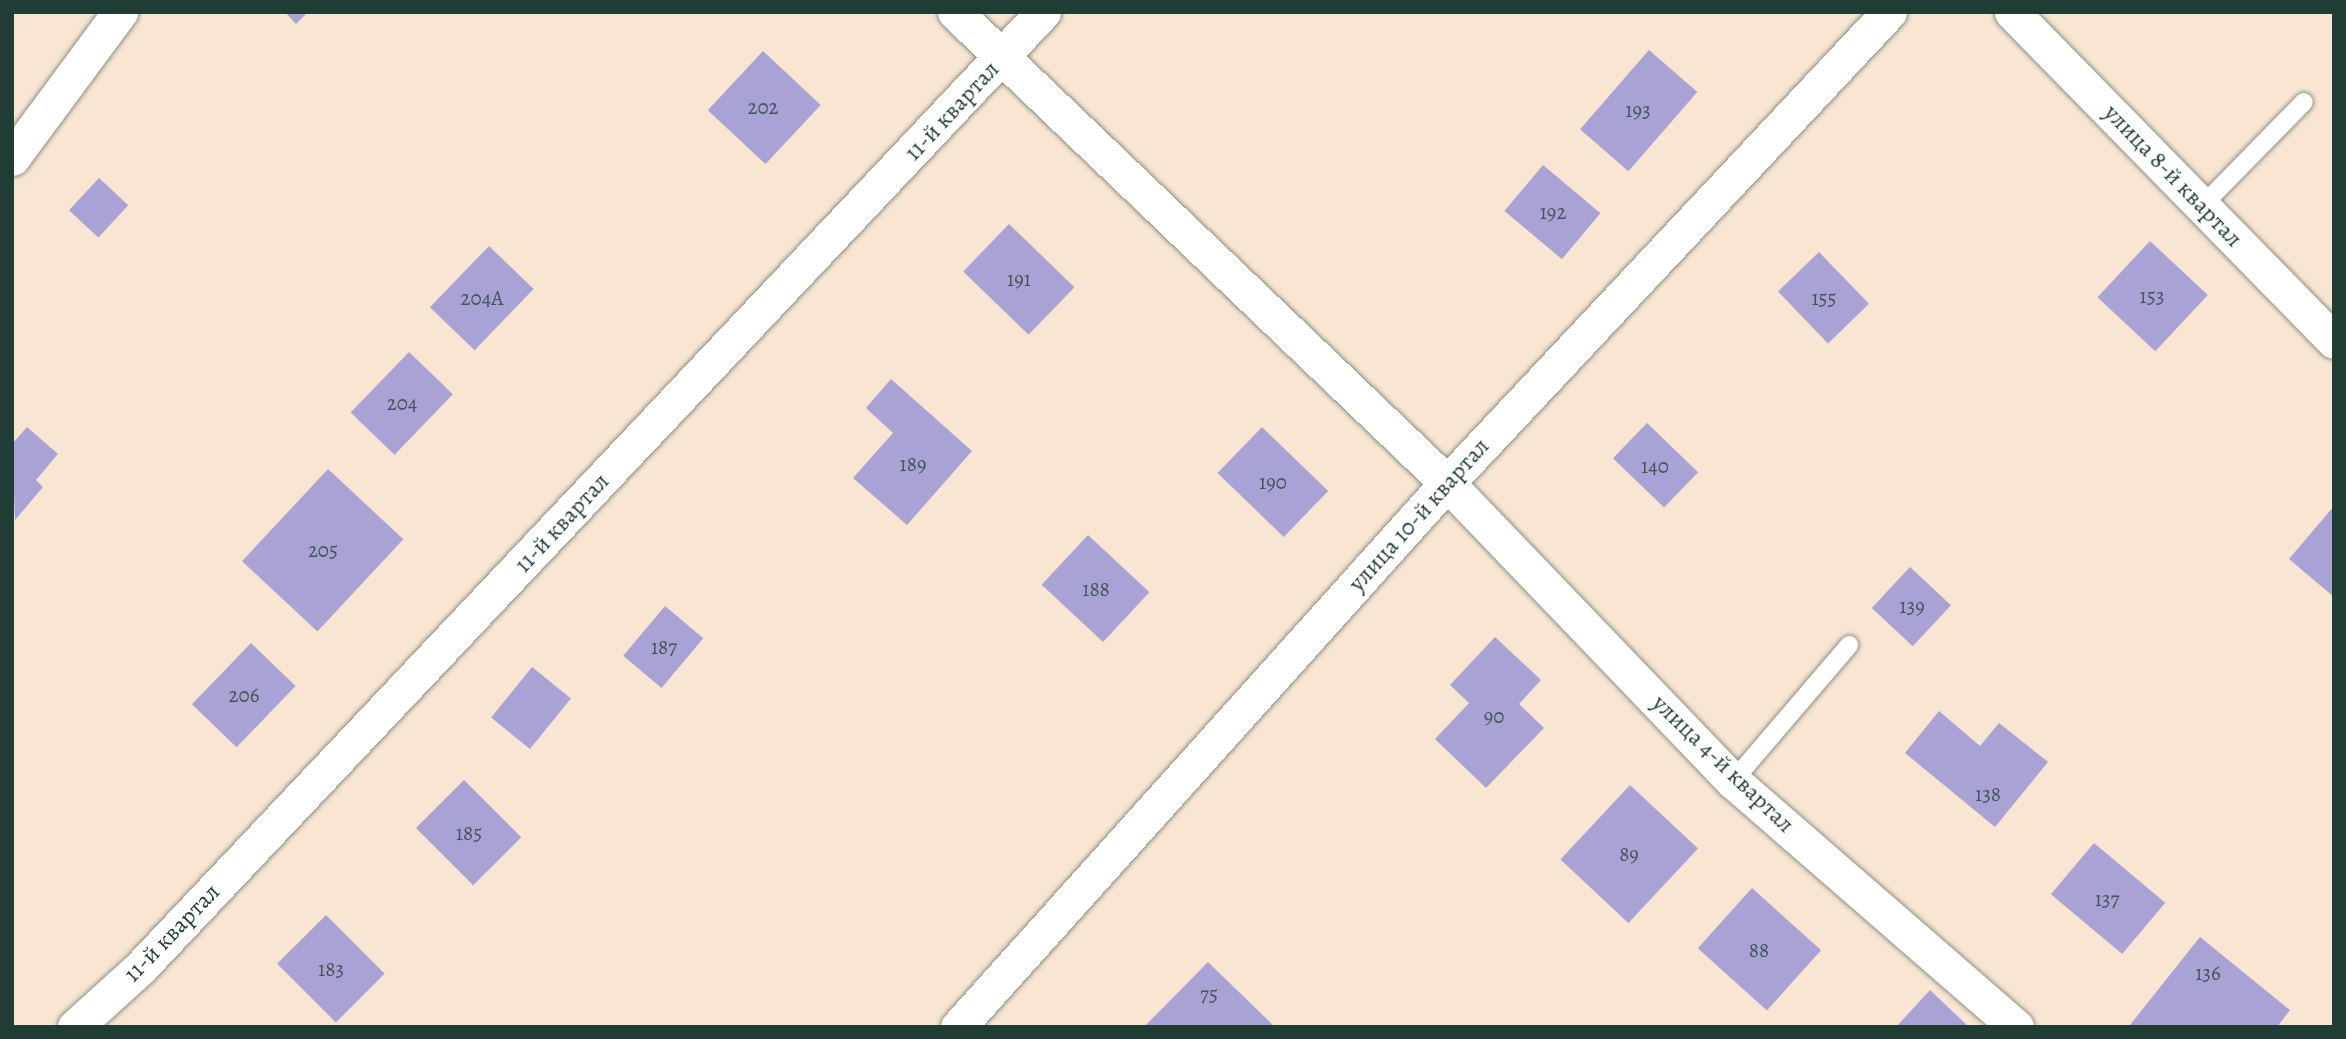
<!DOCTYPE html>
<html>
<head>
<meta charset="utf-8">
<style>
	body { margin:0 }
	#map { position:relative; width:2346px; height:1039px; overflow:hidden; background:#f8e6d2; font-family:Alegreya,serif }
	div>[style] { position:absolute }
	.building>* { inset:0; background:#a9a2d4; transform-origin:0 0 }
	.roads { filter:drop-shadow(0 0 2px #8c9283) drop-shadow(0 0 2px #8c9283) }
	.service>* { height:18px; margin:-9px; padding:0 9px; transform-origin:9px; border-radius:9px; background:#fff }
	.minor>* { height:35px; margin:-17.5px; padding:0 17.5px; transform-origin:17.5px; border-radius:17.5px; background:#fff }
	span { translate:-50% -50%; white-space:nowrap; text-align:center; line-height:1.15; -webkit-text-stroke:5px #fff; paint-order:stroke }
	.number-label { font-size:21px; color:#42565c }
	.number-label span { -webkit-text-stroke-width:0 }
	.street-label { font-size:24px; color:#1f3d34 }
	.frame { position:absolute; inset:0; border:14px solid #1f3d34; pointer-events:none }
</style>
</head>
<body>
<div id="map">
	<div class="building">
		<i style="clip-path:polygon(285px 12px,308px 12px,296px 24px)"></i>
		<i style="left:1649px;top:50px;width:64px;height:105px;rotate:41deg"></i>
		<i style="left:763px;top:51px;width:79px;height:81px;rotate:43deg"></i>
		<i style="left:1543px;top:165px;width:75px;height:60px;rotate:40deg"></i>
		<i style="left:99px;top:178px;width:40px;height:44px;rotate:43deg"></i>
		<i style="left:1009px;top:224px;width:91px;height:66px;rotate:44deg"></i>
		<i style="left:2150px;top:241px;width:79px;height:77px;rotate:43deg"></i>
		<i style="left:489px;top:246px;width:62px;height:85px;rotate:44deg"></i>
		<i style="left:1819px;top:252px;width:72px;height:57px;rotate:46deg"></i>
		<i style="left:409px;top:352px;width:61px;height:84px;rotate:44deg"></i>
		<i style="clip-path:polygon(891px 379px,972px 451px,907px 525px,853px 478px,893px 433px,866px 408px)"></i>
		<i style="left:1647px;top:423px;width:71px;height:49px;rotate:44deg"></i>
		<i style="clip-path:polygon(27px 427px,58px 454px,36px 480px,43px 487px,15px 520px,12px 444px)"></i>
		<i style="left:1262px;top:427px;width:92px;height:64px;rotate:44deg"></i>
		<i style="left:328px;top:469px;width:103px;height:126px;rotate:43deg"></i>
		<i style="clip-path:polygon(2334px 506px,2334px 597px,2289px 559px)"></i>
		<i style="left:1088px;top:535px;width:84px;height:68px;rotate:43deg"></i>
		<i style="left:1910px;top:567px;width:56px;height:56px;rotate:43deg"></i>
		<i style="left:665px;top:606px;width:50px;height:65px;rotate:40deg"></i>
		<i style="clip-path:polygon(1495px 637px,1541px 680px,1519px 704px,1544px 728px,1486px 788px,1435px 739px,1469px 703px,1450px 685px)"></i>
		<i style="left:251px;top:643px;width:62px;height:85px;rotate:44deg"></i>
		<i style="left:532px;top:667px;width:50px;height:65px;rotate:39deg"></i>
		<i style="clip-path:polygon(1939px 711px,1980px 746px,1999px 723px,2048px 762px,1995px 827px,1905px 753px)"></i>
		<i style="left:464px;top:780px;width:81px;height:68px;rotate:45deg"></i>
		<i style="left:1630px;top:785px;width:93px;height:102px;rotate:43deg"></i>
		<i style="left:2094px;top:843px;width:93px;height:67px;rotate:40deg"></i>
		<i style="left:1752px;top:888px;width:93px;height:81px;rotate:42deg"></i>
		<i style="left:326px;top:915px;width:83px;height:69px;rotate:45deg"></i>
		<i style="clip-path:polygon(2200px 937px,2290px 1010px,2277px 1027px,2130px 1025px)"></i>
		<i style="clip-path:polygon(1208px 962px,1275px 1027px,1144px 1027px)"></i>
		<i style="clip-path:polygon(1930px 990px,1969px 1027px,1896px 1027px)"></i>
	</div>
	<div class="roads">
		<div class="service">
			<i style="left:2203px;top:205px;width:144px;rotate:-45.6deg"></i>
			<i style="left:1733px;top:781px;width:179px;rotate:-49.5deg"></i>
		</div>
		<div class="minor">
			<i style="left:955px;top:12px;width:681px;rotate:43.75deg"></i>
			<i style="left:1447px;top:483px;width:413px;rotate:46.2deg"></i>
			<i style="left:1733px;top:781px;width:375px;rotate:41deg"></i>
			<i style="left:2012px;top:12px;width:460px;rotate:45.6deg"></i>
			<i style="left:12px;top:158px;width:182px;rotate:-53.5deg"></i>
			<i style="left:75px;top:1027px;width:88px;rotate:-42.2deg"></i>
			<i style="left:140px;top:968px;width:1315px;rotate:-46.63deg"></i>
			<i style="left:958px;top:1027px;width:731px;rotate:-48.05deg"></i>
			<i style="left:1447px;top:483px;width:646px;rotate:-46.82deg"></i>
		</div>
	</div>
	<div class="number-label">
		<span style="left:763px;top:107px">202</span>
		<span style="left:1638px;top:110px">193</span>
		<span style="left:1553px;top:212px">192</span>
		<span style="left:1019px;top:279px">191</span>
		<span style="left:2152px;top:296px">153</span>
		<span style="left:482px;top:298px">204А</span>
		<span style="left:1824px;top:298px">155</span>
		<span style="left:402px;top:403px">204</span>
		<span style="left:913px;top:464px">189</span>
		<span style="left:1655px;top:466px">140</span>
		<span style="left:1273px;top:482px">190</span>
		<span style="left:323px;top:550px">205</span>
		<span style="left:1096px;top:589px">188</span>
		<span style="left:1912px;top:606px">139</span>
		<span style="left:664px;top:647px">187</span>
		<span style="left:244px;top:695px">206</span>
		<span style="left:1494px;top:716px">90</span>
		<span style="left:1988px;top:794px">138</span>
		<span style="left:469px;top:833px">185</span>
		<span style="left:1629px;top:854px">89</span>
		<span style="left:2107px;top:899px">137</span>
		<span style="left:1759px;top:950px">88</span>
		<span style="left:331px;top:969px">183</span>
		<span style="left:2208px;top:973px">136</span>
		<span style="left:1209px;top:994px">75</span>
	</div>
	<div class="street-label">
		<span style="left:952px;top:111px;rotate:-47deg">11-й квартал</span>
		<span style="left:2173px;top:176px;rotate:46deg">улица 8-й квартал</span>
		<span style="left:1419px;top:515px;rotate:-48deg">улица 10-й квартал</span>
		<span style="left:562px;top:523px;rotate:-47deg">11-й квартал</span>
		<span style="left:1723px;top:764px;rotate:44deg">улица 4-й квартал</span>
		<span style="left:172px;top:933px;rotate:-46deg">11-й квартал</span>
	</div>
	<div class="frame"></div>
</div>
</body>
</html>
